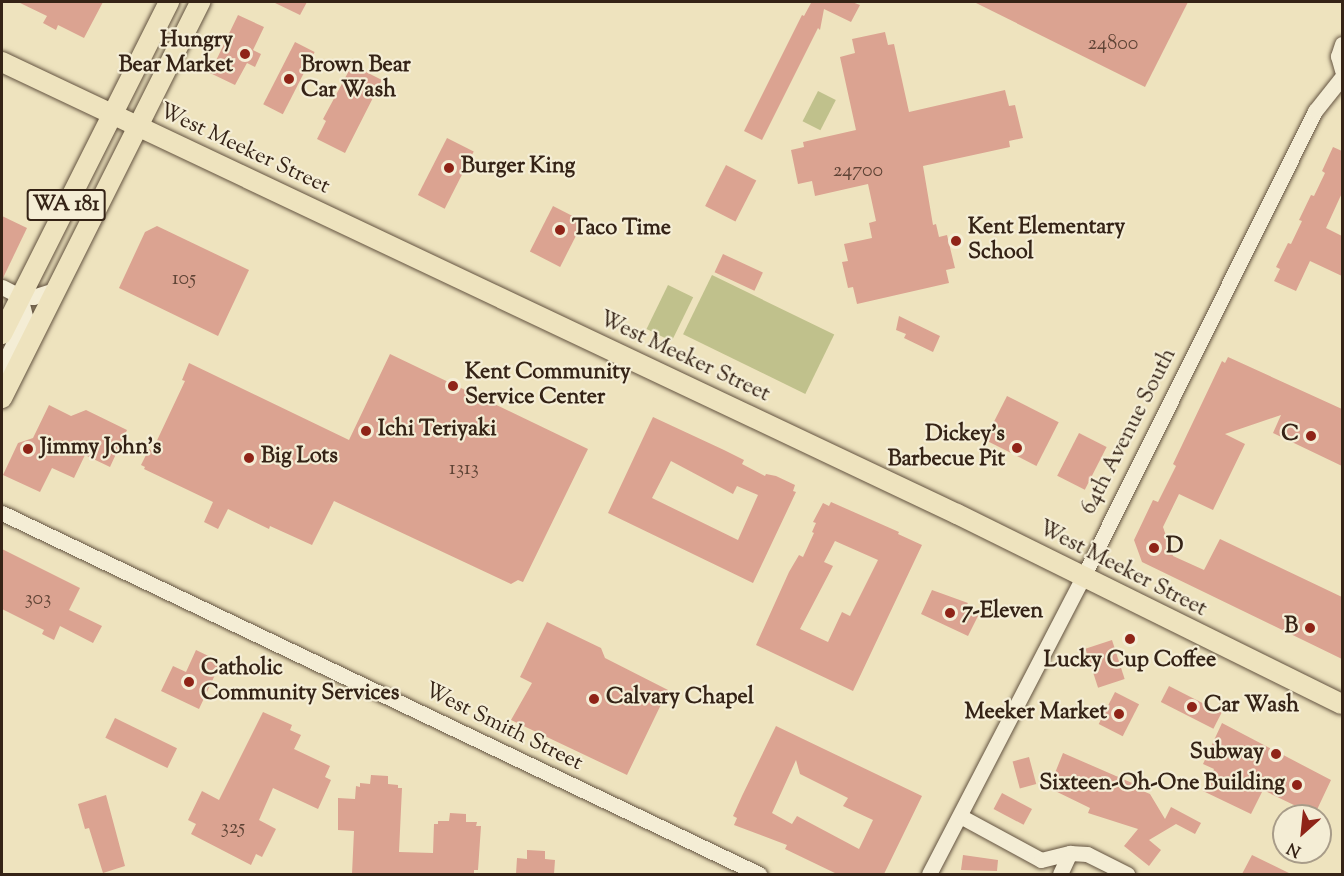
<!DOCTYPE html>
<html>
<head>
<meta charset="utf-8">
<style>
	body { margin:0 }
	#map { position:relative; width:1344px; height:876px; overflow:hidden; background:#eee3be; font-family:"Sorts Mill Goudy",serif }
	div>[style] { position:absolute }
	.green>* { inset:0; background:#c0c18c; transform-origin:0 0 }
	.building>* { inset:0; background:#dba391; transform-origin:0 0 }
	.roads { filter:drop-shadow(0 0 2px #635340) drop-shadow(0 0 2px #635340) }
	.minor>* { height:15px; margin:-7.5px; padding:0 7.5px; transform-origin:7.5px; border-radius:7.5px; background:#f4edd5 }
	.major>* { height:20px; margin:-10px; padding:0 10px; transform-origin:10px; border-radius:10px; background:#eee3be }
	.dots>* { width:16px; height:16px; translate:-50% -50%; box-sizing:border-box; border:3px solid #f4edd5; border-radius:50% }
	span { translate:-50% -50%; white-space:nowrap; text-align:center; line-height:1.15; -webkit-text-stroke:4.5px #f4edd5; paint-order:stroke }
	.number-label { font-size:20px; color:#5e4335 }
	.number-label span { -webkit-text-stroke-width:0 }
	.shield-label span { padding:2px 4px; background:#f4edd5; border:2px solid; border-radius:4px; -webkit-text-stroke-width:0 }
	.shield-label { font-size:21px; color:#352316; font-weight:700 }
	.poi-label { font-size:22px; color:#352316; font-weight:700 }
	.right { translate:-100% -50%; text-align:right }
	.left { translate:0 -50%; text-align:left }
	.street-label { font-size:22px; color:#352316 }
	.frame { position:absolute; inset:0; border:3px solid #352316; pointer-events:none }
	.north { position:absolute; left:1272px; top:804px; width:60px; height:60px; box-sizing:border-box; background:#f4edd5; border:2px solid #a89c89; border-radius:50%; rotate:207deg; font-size:16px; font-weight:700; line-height:24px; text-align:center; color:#352316 }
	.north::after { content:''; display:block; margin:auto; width:21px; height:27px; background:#8f2418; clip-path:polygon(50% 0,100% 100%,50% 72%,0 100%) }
</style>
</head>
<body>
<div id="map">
	<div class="green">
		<i style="left:818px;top:91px;width:20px;height:34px;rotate:27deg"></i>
		<i style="left:712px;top:275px;width:136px;height:66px;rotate:26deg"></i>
		<i style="left:668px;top:285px;width:28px;height:49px;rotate:26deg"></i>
	</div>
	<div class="building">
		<i style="clip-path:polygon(18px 2px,103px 2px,84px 38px,58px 25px,56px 30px,43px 23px,47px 16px)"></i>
		<i style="clip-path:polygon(273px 2px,307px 2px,300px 15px)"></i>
		<i style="clip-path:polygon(809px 2px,852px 2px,860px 5px,851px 22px,824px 9px,820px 30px,818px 28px,762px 140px,744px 131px,802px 15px,804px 16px,811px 3px)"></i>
		<i style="clip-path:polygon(974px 2px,1188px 2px,1145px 87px)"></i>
		<i style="clip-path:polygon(238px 15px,264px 27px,253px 50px,261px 54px,255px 67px,247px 63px,235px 85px,210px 73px)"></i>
		<i style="clip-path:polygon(885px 32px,888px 45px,894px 44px,909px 112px,1005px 90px,1009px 106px,1015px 105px,1023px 138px,1009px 141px,1010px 147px,923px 166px,933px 225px,936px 224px,939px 237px,947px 235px,955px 268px,946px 270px,949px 283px,857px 304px,853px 287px,848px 288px,842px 262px,848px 261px,844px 244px,872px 238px,869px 223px,876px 221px,868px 184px,815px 196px,812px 181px,798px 184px,791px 150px,804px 147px,803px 142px,856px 130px,840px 57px,855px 53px,852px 39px)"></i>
		<i style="left:295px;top:42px;width:22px;height:70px;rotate:27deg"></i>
		<i style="clip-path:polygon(352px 65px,382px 80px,345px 153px,317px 139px,326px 121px,323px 119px)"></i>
		<i style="left:447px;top:138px;width:30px;height:64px;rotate:27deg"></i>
		<i style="clip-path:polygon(1333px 147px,1342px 151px,1342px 193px,1326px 228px,1342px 236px,1342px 276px,1310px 261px,1296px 291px,1274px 281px,1280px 269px,1276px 267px,1288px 243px,1291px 244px,1302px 221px,1299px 220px,1311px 195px,1314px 196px,1325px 173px,1322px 171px)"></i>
		<i style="left:726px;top:165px;width:34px;height:46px;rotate:27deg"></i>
		<i style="left:553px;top:206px;width:34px;height:51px;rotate:27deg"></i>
		<i style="clip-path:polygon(2px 216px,27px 228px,3px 278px,2px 277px)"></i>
		<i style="clip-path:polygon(157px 226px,249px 270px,218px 336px,119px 288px,145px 232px)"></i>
		<i style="left:723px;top:254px;width:44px;height:20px;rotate:25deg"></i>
		<i style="clip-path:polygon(899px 316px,940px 336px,933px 352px,904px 338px,906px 334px,896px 330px)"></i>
		<i style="clip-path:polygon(390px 354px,588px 449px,523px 582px,518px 580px,511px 584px,334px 501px,312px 545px,270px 526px,269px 529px,228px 509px,218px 529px,204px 522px,213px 502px,144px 469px,145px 467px,141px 465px,149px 449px,152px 451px,185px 381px,182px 380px,189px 363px,349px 440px)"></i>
		<i style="clip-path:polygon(1228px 357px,1342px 409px,1342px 466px,1273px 433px,1281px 415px,1225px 434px,1245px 444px,1213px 510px,1179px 494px,1163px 527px,1173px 556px,1204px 570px,1220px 539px,1342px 597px,1342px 659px,1142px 562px,1134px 540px,1153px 500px,1158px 502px,1176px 466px,1173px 464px,1222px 361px,1225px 363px)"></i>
		<i style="left:1007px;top:396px;width:58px;height:49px;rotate:27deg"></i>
		<i style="clip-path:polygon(49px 405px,71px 416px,86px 410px,127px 430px,110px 467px,85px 455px,74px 478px,52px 468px,40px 492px,3px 475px,18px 443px,33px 438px)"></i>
		<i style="clip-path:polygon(evenodd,653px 417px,724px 450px,744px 460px,742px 464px,765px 476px,766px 474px,776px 476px,795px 485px,793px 491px,796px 492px,753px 583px,608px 513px,653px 417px,671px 461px,733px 494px,737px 486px,758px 495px,738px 540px,652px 498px,671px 461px)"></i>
		<i style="left:1079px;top:433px;width:31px;height:48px;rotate:27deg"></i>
		<i style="clip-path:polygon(evenodd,831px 502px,899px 532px,898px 534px,922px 545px,853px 691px,756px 645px,789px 572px,799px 555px,803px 557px,814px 533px,812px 532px,816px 523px,813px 522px,823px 503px,829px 506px,831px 502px,835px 541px,878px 560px,850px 616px,842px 612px,828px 642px,800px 629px,833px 566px,824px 562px,835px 541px)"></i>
		<i style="clip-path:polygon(2px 549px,80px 588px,69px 610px,102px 626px,93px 643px,60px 626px,54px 640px,42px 634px,44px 630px,2px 609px)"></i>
		<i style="clip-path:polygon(932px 590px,968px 603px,966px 606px,980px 612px,968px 636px,921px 614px)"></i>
		<i style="clip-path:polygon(547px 622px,601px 648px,605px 658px,668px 690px,627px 775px,511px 720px,532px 683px,520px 677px)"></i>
		<i style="left:1112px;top:640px;width:41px;height:28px;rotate:72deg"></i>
		<i style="clip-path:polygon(196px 650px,221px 662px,199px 709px,161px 691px,173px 666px,186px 672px)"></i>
		<i style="left:1169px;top:686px;width:59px;height:18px;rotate:27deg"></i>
		<i style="left:1115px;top:692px;width:27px;height:36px;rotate:27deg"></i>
		<i style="clip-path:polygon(263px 712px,292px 725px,290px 730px,301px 735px,294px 749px,330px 766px,325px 777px,331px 780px,318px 809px,273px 788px,259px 820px,276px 829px,262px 857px,256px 854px,251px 865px,191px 834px,196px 824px,188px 820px,202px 791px,219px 800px)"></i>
		<i style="left:115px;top:718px;width:69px;height:22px;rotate:26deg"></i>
		<i style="clip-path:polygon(1222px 723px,1331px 780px,1314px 816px,1294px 816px,1298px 807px,1263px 790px,1251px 814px,1203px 791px,1214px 769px,1203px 764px)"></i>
		<i style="clip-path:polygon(evenodd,776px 726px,922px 796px,884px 874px,837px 874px,785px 849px,787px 845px,734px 825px,737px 818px,733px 816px,742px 796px,776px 726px,796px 760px,800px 774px,848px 798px,843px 806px,873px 820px,859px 849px,797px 816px,792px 824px,772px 813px,796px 760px)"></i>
		<i style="clip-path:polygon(1063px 753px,1139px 786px,1138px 789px,1150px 794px,1165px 819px,1171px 807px,1201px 823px,1195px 834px,1176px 824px,1149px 840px,1161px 850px,1149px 866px,1124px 846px,1138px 829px,1088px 813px,1090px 808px,1049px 788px)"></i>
		<i style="left:1029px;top:757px;width:28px;height:17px;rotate:75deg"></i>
		<i style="clip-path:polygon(371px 775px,388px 776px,388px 784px,398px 785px,398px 788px,402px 788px,399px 852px,433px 853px,434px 824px,438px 824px,438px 821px,449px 821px,450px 813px,466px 814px,466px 822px,477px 822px,476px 826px,481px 826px,478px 870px,474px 870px,474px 874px,352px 874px,354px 831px,338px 830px,338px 798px,355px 799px,356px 786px,360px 787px,360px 783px,370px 784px)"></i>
		<i style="left:1002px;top:793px;width:34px;height:18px;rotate:28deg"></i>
		<i style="clip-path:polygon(106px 795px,125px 866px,103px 873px,89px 828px,85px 829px,78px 804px)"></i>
		<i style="clip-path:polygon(527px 850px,545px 851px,545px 859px,555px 860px,554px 874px,516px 874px,517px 858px,527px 859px)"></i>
		<i style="clip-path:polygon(963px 855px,998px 860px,997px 871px,961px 870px)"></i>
		<i style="clip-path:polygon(1252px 855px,1291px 874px,1242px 874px)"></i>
	</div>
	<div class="roads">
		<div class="minor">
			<i style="left:1342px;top:44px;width:13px;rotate:108deg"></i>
			<i style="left:1338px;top:56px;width:15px;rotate:74deg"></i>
			<i style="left:2px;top:287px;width:20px;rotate:27deg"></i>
			<i style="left:20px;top:296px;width:13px;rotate:4deg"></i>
			<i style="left:33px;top:297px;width:23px;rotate:-18deg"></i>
			<i style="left:13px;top:376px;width:10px;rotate:-135deg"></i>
			<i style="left:6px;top:369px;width:8px;rotate:-97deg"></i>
			<i style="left:5px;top:361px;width:41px;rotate:-64.1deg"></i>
			<i style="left:23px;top:324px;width:8px;rotate:-76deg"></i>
			<i style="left:25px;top:316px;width:21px;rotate:-104deg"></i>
			<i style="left:2px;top:513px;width:839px;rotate:25.5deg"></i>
			<i style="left:960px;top:816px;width:92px;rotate:28.5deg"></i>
			<i style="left:1041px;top:860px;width:30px;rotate:-14deg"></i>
			<i style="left:1070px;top:853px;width:17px;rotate:3deg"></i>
			<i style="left:1087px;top:854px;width:45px;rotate:26.6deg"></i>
			<i style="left:929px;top:874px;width:335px;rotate:-62.6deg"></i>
			<i style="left:1083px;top:577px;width:521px;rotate:-63.53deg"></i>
			<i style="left:1315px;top:111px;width:43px;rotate:-51.5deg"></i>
			<i style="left:1060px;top:874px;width:23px;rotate:-65deg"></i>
		</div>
		<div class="major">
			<i style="left:2px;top:62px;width:1057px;rotate:25.33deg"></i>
			<i style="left:957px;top:514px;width:429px;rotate:26.3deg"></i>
			<i style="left:2px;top:334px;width:372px;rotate:-63.3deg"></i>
			<i style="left:2px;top:398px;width:443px;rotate:-63.4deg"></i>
		</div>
	</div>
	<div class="dots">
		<i style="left:245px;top:54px;background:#8f2418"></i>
		<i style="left:289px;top:79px;background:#8f2418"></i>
		<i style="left:449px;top:168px;background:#8f2418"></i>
		<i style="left:560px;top:230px;background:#8f2418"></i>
		<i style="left:956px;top:241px;background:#8f2418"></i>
		<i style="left:453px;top:386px;background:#8f2418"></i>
		<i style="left:366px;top:431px;background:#8f2418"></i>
		<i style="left:1311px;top:436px;background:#8f2418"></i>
		<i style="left:1017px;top:448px;background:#8f2418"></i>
		<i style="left:28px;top:449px;background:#8f2418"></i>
		<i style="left:249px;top:458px;background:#8f2418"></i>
		<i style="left:1154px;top:548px;background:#8f2418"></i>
		<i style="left:950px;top:613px;background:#8f2418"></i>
		<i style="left:1310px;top:628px;background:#8f2418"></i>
		<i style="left:1130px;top:639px;background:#8f2418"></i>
		<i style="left:189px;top:682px;background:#8f2418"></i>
		<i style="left:594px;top:699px;background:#8f2418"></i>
		<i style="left:1192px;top:707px;background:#8f2418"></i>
		<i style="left:1119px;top:714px;background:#8f2418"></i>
		<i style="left:1276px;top:754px;background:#8f2418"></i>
		<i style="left:1297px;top:785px;background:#8f2418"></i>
	</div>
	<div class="number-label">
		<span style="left:1113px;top:44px">24800</span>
		<span style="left:858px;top:171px">24700</span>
		<span style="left:184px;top:279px">105</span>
		<span style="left:464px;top:469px">1313</span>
		<span style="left:38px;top:599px">303</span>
		<span style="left:233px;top:828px">325</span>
	</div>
	<div class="shield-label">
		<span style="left:66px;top:205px">WA 181</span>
	</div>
	<div class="poi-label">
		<span class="right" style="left:233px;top:54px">Hungry<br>Bear Market</span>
		<span class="left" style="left:301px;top:79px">Brown Bear<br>Car Wash</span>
		<span class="left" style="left:461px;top:168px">Burger King</span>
		<span class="left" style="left:968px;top:241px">Kent Elementary<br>School</span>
		<span class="left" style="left:572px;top:230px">Taco Time</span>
		<span class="left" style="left:465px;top:386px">Kent Community<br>Service Center</span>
		<span class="left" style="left:378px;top:431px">Ichi Teriyaki</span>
		<span class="right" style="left:1005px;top:448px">Dickey's<br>Barbecue Pit</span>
		<span class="right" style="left:1299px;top:436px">C</span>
		<span class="left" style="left:40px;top:449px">Jimmy John's</span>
		<span class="left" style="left:261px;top:458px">Big Lots</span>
		<span class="left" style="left:1166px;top:548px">D</span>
		<span class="left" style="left:962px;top:613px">7-Eleven</span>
		<span class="right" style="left:1298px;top:628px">B</span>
		<span style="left:1130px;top:662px">Lucky Cup Coffee</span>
		<span class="left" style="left:201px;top:682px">Catholic<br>Community Services</span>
		<span class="left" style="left:606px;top:699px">Calvary Chapel</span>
		<span class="left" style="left:1204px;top:707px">Car Wash</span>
		<span class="right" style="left:1107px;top:714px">Meeker Market</span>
		<span class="right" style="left:1264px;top:754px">Subway</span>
		<span class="right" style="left:1285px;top:785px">Sixteen-Oh-One Building</span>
	</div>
	<div class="street-label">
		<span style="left:244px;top:150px;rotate:25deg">West Meeker Street</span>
		<span style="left:684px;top:358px;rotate:25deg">West Meeker Street</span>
		<span style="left:1130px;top:432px;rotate:-63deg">64th Avenue South</span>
		<span style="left:1122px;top:570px;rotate:27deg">West Meeker Street</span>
		<span style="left:503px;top:728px;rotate:26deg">West Smith Street</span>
	</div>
	<div class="frame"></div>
	<div class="north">N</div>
</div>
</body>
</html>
